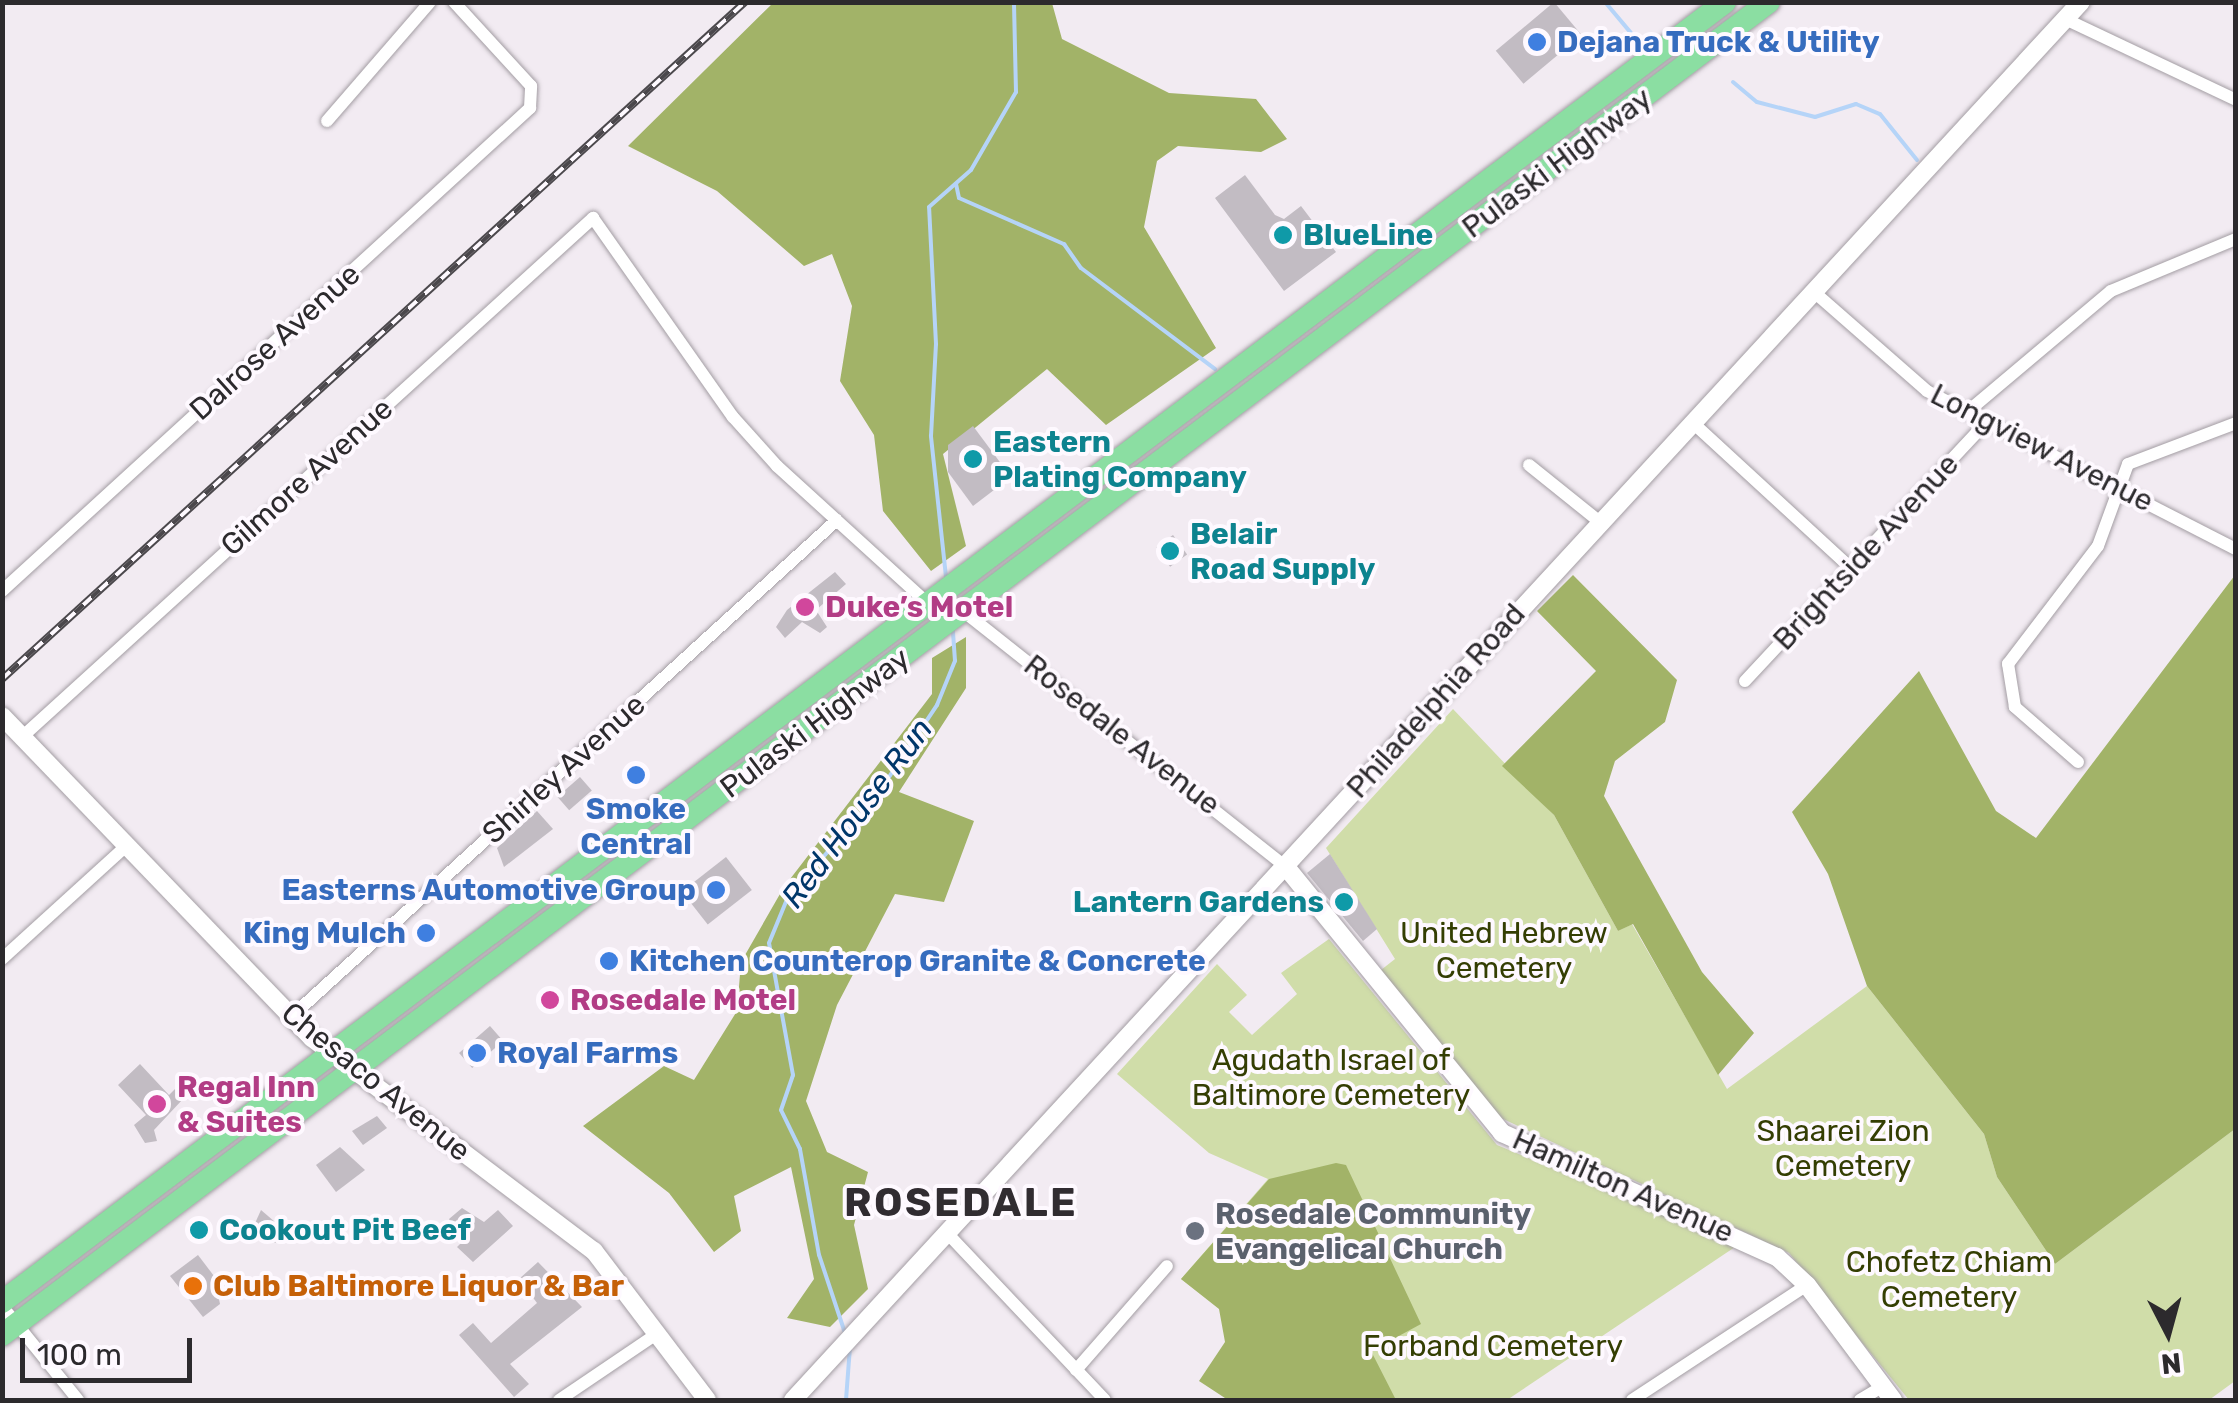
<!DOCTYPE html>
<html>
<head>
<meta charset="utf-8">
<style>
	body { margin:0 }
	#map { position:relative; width:2238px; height:1403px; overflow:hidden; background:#f2ebf2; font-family:Rubik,sans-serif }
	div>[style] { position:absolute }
	.green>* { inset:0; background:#d0dda9 }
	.forest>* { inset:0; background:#a2b368 }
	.stream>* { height:4px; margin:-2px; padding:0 2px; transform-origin:2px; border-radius:2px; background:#b5d4f8 }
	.building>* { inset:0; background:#c2bcc3; transform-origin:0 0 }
	.roads { filter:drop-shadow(0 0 2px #a39da3) drop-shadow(0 0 2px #a39da3) }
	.street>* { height:12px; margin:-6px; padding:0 6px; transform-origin:6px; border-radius:6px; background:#fff }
	.secondary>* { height:18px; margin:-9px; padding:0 9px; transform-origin:9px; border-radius:9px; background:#fff }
	.highway>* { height:22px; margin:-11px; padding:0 11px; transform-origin:11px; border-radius:11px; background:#8bdea2 }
	.rail>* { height:8px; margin-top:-4px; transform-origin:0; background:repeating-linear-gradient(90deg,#fef9ff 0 11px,#4b484c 0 22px); box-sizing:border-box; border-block:2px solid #4b484c }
	.dots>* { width:28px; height:28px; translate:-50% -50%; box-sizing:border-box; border:5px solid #fef9ff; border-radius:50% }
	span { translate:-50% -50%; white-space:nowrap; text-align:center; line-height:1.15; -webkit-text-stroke:8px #fef9ff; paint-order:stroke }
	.shop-label { font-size:30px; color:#366cbe; font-weight:700 }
	.left { translate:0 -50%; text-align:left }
	.right { translate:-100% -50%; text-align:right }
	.street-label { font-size:30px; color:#2c2a2d }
	.culture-label { font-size:30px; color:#0d838f; font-weight:700 }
	.hotel-label { font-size:30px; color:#b23c85; font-weight:700 }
	.park-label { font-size:30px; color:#343e03 }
	.worship-label { font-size:30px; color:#5b616d; font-weight:700 }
	.food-label { font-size:30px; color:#c56008; font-weight:700 }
	.water-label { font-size:32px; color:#00366a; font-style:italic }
	.district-label { font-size:40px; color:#312c31; font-weight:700; letter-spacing:2.5px }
	.frame { position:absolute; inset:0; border:5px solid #2c2a2d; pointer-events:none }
	.north { position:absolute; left:2118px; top:1283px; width:100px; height:100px; -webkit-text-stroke:8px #fef9ff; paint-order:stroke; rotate:174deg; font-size:28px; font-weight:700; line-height:40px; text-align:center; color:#2c2a2d }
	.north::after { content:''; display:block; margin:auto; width:35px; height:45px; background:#2c2a2d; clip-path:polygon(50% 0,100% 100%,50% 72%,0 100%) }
	.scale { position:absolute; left:20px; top:1338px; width:172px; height:45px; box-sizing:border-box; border:5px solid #2c2a2d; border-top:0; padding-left:12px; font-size:30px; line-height:35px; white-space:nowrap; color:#2c2a2d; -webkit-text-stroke:8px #fef9ff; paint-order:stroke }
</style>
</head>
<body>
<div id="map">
	<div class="green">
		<i style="clip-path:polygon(1453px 709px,1554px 815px,1618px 931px,1632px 924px,1727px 1089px,1867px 986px,1984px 1134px,1997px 1177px,2055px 1264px,2235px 1129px,2235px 1381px,2209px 1400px,1909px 1400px,1789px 1253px,1499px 1117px,1381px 970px,1395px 959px,1326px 848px)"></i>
		<i style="clip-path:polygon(1329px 939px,1497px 1145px,1738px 1245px,1507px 1400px,1339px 1400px,1181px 1279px,1268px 1179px,1209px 1153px,1117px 1074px,1217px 964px,1247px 995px,1229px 1012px,1252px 1035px,1297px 994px,1281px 973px)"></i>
	</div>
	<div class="forest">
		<i style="clip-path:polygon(774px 2px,1052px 3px,1062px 39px,1169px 93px,1256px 99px,1287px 139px,1261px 152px,1178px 146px,1157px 161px,1144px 227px,1216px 348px,1106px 425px,1047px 369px,943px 454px,966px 546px,931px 571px,883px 511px,874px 435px,840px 381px,852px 306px,832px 254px,804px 266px,717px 191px,628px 146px)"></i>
		<i style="clip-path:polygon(1573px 575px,1677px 680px,1665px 722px,1615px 761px,1604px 796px,1702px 972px,1754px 1033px,1718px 1075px,1633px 924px,1618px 931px,1554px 815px,1502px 766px,1596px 671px,1537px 611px)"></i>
		<i style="clip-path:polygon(2235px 575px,2235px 1129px,2055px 1264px,1997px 1177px,1984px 1134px,1867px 986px,1828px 874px,1792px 812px,1919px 671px,1996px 811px,2036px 838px)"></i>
		<i style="clip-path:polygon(966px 637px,966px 688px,899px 792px,974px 821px,944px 902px,895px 894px,837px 1005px,806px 1101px,827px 1152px,868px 1172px,854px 1225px,868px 1289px,830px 1327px,787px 1318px,814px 1279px,791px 1167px,734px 1196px,741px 1231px,714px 1252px,669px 1193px,583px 1126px,664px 1066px,694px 1080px,737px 1011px,741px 962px,784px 887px,932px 694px,932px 658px)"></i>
		<i style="clip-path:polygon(1336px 1163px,1346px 1165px,1421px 1324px,1371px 1351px,1396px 1400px,1228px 1400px,1199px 1381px,1225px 1342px,1219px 1309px,1181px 1279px,1269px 1179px)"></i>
	</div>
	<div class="stream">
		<i style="left:1605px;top:2px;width:40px;rotate:50deg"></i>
		<i style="left:1733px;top:82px;width:31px;rotate:40deg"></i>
		<i style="left:1757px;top:102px;width:60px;rotate:14.5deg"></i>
		<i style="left:1815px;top:117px;width:43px;rotate:-17.6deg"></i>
		<i style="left:1856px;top:104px;width:26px;rotate:23deg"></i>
		<i style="left:1880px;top:114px;width:59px;rotate:51.2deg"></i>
		<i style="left:956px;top:184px;width:14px;rotate:78deg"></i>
		<i style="left:959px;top:198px;width:115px;rotate:23.7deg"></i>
		<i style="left:1064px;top:244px;width:29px;rotate:55deg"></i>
		<i style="left:1081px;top:268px;width:168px;rotate:37deg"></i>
		<i style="left:946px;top:577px;width:142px;rotate:-96.1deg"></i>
		<i style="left:931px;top:436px;width:92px;rotate:-86.9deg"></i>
		<i style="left:936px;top:344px;width:137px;rotate:-92.9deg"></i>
		<i style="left:929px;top:207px;width:56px;rotate:-41.4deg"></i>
		<i style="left:971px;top:170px;width:90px;rotate:-60deg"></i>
		<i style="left:1016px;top:92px;width:90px;rotate:-91.3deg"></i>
		<i style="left:845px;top:1333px;width:82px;rotate:-108.4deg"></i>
		<i style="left:819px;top:1255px;width:108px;rotate:-100.2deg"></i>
		<i style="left:800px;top:1149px;width:43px;rotate:-116deg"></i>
		<i style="left:781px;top:1110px;width:37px;rotate:-71deg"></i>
		<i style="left:793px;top:1075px;width:134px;rotate:-100.3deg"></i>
		<i style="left:769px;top:943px;width:50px;rotate:-67.6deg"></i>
		<i style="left:788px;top:897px;width:132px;rotate:-48.7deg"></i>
		<i style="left:875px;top:798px;width:112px;rotate:-56.3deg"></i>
		<i style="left:937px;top:705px;width:48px;rotate:-67.8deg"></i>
		<i style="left:955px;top:661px;width:30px;rotate:-94deg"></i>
		<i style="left:846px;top:1400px;width:53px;rotate:-85.7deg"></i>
	</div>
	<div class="building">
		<i style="left:1554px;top:2px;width:43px;height:76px;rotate:50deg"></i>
		<i style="clip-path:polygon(1245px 175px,1275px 215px,1284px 219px,1301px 206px,1336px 252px,1284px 291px,1215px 198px)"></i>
		<i style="clip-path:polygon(973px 426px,1011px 477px,973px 506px,948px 472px,948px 445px)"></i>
		<i style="left:1173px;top:535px;width:24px;height:21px;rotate:54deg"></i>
		<i style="clip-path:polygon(835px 572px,846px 584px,816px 610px,827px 627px,820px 633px,802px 622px,785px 638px,776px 627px,787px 610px)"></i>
		<i style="left:580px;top:777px;width:18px;height:30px;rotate:49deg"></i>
		<i style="clip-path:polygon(537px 811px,553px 829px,504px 867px,497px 848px)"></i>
		<i style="clip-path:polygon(1330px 854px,1377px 929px,1363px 941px,1307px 873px)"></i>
		<i style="left:726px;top:857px;width:42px;height:56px;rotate:52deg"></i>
		<i style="left:490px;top:1026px;width:20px;height:41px;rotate:49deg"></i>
		<i style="clip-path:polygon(140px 1064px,169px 1095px,175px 1089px,183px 1099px,154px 1130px,157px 1141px,145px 1143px,134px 1125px,146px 1115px,118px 1085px)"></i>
		<i style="clip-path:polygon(377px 1116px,387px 1128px,363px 1145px,352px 1131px)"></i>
		<i style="clip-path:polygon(340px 1147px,365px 1170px,336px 1192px,316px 1165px)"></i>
		<i style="clip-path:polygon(462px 1208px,484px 1222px,498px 1210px,513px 1226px,473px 1262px,457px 1247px,462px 1242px,449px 1219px)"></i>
		<i style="clip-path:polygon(261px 1210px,282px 1228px,276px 1243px,251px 1232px)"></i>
		<i style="clip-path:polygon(198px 1255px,214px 1276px,220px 1304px,203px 1317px,170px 1276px)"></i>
		<i style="clip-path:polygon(538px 1262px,582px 1307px,510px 1364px,529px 1384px,514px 1397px,459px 1335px,473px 1323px,491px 1343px,537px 1303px,519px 1279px)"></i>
	</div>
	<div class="roads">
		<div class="street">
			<i style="left:2065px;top:19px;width:189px;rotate:25.3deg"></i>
			<i style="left:327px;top:121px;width:157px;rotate:-49.1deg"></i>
			<i style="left:1814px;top:292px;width:150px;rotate:41.2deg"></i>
			<i style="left:1927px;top:391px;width:347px;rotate:27.1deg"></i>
			<i style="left:1966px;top:413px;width:189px;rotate:-40.1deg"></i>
			<i style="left:2111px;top:291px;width:135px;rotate:-22.6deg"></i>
			<i style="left:1692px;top:422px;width:217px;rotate:42.6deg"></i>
			<i style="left:1529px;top:465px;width:91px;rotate:38.8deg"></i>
			<i style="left:2px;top:591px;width:716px;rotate:-42.45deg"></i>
			<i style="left:530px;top:108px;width:22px;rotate:-87deg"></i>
			<i style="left:531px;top:86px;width:114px;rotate:-132.5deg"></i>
			<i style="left:1745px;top:681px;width:353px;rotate:-47deg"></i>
			<i style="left:22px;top:737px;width:772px;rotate:-42.27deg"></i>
			<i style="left:593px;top:218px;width:243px;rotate:54.9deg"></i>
			<i style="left:733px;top:417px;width:66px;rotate:48.1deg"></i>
			<i style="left:777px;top:466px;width:207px;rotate:42.3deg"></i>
			<i style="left:930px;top:605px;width:34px;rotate:10deg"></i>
			<i style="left:963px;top:611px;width:412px;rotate:38.4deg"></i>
			<i style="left:2078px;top:762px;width:84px;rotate:-138.9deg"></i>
			<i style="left:2015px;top:707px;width:44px;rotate:-99.2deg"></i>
			<i style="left:2008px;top:664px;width:148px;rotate:-52.7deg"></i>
			<i style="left:2098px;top:546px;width:87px;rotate:-69.9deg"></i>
			<i style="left:2128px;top:464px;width:116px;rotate:-20.8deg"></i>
			<i style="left:2px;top:959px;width:165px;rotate:-42.3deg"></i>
			<i style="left:291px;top:1017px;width:738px;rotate:-42.31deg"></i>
			<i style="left:948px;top:1234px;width:228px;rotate:46.6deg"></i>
			<i style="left:2px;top:1306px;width:121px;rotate:51deg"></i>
			<i style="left:1076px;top:1370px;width:138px;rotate:-48.8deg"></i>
			<i style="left:559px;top:1400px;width:112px;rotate:-34.1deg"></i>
			<i style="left:1632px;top:1400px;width:209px;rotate:-33.3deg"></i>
			<i style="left:1860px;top:1400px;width:27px;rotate:-31deg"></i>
		</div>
		<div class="secondary">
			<i style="left:2px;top:716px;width:447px;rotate:46.1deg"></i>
			<i style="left:312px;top:1038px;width:353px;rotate:37.1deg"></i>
			<i style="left:594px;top:1251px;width:187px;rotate:52.8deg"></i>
			<i style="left:1286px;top:867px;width:343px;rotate:50.9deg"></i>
			<i style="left:1502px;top:1133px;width:302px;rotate:24.3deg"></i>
			<i style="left:1777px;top:1257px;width:41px;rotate:43deg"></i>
			<i style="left:1807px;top:1285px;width:144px;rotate:53.2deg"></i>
			<i style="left:793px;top:1400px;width:1901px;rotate:-47.35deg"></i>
		</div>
		<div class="highway">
			<i style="left:2px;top:1302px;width:2158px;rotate:-37.03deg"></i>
			<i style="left:2px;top:1335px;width:2213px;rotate:-37.03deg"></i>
		</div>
	</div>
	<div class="rail">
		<i style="left:2px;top:679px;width:1005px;rotate:-42.34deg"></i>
	</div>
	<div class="dots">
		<i style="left:1537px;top:42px;background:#3f7fe0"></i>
		<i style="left:1283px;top:235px;background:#0f9aa8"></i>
		<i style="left:973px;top:459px;background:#0f9aa8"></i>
		<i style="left:1170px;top:551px;background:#0f9aa8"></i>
		<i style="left:805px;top:607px;background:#d1479c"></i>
		<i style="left:636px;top:775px;background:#3f7fe0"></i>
		<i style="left:716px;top:890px;background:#3f7fe0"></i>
		<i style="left:1344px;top:902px;background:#0f9aa8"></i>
		<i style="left:426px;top:933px;background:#3f7fe0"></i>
		<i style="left:609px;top:961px;background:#3f7fe0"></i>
		<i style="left:550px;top:1000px;background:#d1479c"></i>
		<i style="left:477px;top:1053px;background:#3f7fe0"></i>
		<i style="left:157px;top:1104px;background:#d1479c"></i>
		<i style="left:199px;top:1230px;background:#0f9aa8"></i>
		<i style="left:1195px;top:1231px;background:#6b7280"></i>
		<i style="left:193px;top:1286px;background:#e8710a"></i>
	</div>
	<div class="shop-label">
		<span class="left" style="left:1557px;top:42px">Dejana Truck &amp; Utility</span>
		<span style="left:636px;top:826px">Smoke<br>Central</span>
		<span class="right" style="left:696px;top:890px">Easterns Automotive Group</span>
		<span class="right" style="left:406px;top:933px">King Mulch</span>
		<span class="left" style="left:629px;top:961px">Kitchen Counterop Granite &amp; Concrete</span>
		<span class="left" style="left:497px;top:1053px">Royal Farms</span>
	</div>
	<div class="street-label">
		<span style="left:1557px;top:163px;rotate:-37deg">Pulaski Highway</span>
		<span style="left:275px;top:342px;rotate:-42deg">Dalrose Avenue</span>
		<span style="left:2042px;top:448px;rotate:27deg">Longview Avenue</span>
		<span style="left:307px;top:477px;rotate:-42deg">Gilmore Avenue</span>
		<span style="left:1866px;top:552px;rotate:-47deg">Brightside Avenue</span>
		<span style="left:1436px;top:701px;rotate:-48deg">Philadelphia Road</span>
		<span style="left:815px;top:723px;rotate:-37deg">Pulaski Highway</span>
		<span style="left:1122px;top:735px;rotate:38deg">Rosedale Avenue</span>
		<span style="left:564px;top:769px;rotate:-42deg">Shirley Avenue</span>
		<span style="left:376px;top:1082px;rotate:39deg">Chesaco Avenue</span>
		<span style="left:1623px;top:1186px;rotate:24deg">Hamilton Avenue</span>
	</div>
	<div class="culture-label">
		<span class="left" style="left:1303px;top:235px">BlueLine</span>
		<span class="left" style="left:993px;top:459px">Eastern<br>Plating Company</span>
		<span class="left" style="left:1190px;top:551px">Belair<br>Road Supply</span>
		<span class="right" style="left:1324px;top:902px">Lantern Gardens</span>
		<span class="left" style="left:219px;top:1230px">Cookout Pit Beef</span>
	</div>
	<div class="hotel-label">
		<span class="left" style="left:825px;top:607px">Duke’s Motel</span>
		<span class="left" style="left:570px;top:1000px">Rosedale Motel</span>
		<span class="left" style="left:177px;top:1104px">Regal Inn<br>&amp; Suites</span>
	</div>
	<div class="park-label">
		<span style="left:1504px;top:950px">United Hebrew<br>Cemetery</span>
		<span style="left:1331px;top:1077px">Agudath Israel of<br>Baltimore Cemetery</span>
		<span style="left:1843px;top:1148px">Shaarei Zion<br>Cemetery</span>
		<span style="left:1949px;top:1279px">Chofetz Chiam<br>Cemetery</span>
		<span style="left:1493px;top:1346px">Forband Cemetery</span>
	</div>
	<div class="worship-label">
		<span class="left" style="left:1215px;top:1231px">Rosedale Community<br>Evangelical Church</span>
	</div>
	<div class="food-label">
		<span class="left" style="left:213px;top:1286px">Club Baltimore Liquor &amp; Bar</span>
	</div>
	<div class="water-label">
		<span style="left:857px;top:813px;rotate:-53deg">Red House Run</span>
	</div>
	<div class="district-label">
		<span style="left:961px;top:1203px">ROSEDALE</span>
	</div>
	<div class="frame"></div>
	<div class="north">N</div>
	<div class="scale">100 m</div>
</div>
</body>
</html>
